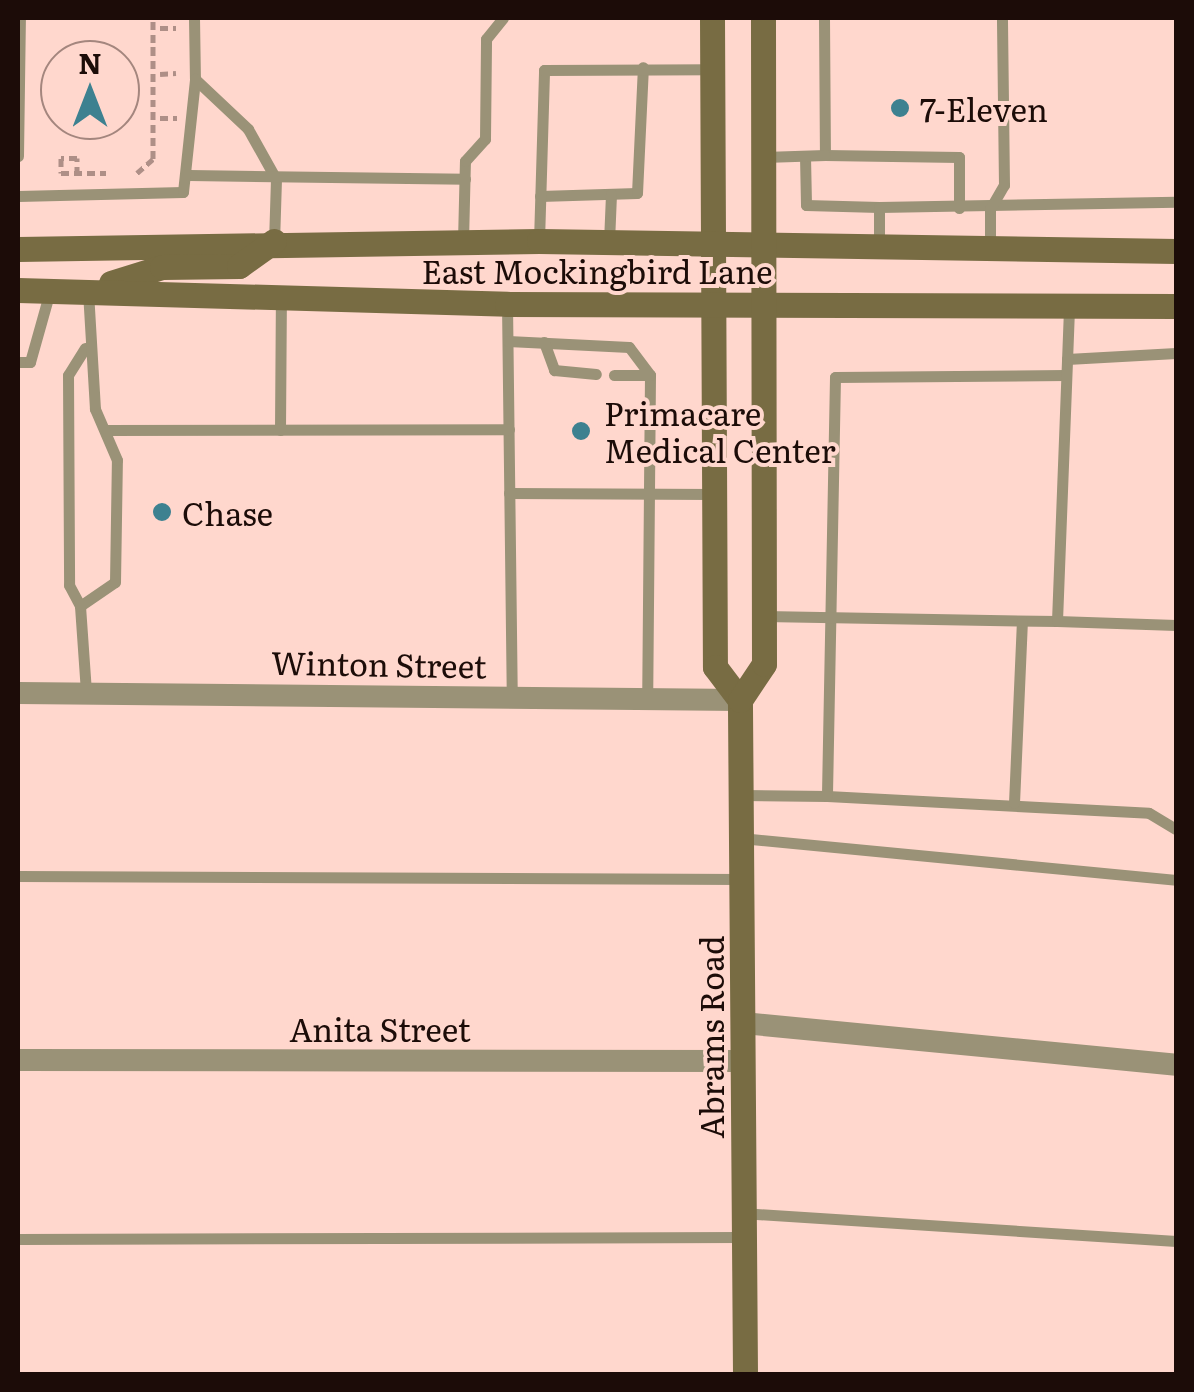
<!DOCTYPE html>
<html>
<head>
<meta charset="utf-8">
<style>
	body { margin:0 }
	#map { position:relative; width:1194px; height:1392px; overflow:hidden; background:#ffd7cd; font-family:Literata,serif }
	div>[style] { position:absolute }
	.path>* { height:5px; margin-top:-2.5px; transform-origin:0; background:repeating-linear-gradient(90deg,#ae8f87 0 8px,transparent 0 13px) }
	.service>* { height:11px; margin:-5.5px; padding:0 5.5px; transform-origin:5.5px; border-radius:5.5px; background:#9a9277 }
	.minor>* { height:22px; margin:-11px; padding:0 11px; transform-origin:11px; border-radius:11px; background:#9a9277 }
	.secondary>* { height:25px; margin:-12.5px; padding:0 12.5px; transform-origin:12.5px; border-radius:12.5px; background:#786c43 }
	.dots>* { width:28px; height:28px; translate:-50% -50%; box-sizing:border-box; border:5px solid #ffd7cd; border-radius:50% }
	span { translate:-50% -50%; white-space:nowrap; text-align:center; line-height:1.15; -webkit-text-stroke:8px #ffd7cd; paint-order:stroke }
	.poi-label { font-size:32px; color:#1c0c08 }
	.left { translate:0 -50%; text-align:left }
	.street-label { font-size:32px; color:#1c0c08 }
	.frame { position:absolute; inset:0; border:20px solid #1c0c08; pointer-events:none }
	.north { position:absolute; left:40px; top:40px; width:100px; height:100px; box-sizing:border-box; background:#ffd7cd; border:2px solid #a4867e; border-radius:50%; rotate:0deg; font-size:28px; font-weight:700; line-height:40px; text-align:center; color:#1c0c08 }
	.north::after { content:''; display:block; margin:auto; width:35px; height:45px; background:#3d8190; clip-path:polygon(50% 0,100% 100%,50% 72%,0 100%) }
</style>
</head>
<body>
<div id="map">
	<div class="path">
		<i style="left:160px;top:28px;width:16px"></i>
		<i style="left:160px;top:74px;width:16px;rotate:-4deg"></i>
		<i style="left:160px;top:118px;width:17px"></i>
		<i style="left:137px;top:173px;width:21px;rotate:-41deg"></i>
		<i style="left:153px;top:159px;width:141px;rotate:-90deg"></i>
		<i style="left:77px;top:174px;width:16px;rotate:-90deg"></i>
		<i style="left:77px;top:158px;width:16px;rotate:180deg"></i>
		<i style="left:61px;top:158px;width:15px;rotate:90deg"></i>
		<i style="left:61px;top:173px;width:45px"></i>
	</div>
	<div class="service">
		<i style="left:194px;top:18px;width:61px;rotate:89.1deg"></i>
		<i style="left:195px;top:79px;width:73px;rotate:43.3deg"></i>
		<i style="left:248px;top:129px;width:57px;rotate:60.8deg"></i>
		<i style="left:276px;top:179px;width:62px;rotate:91.8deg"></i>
		<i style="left:824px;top:18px;width:137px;rotate:89.6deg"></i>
		<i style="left:825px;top:155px;width:134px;rotate:0.9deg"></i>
		<i style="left:959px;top:157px;width:51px;rotate:90deg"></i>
		<i style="left:18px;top:156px;width:138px;rotate:-89.2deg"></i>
		<i style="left:805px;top:156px;width:49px;rotate:88.8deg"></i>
		<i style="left:806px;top:205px;width:73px;rotate:1.6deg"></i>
		<i style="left:764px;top:157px;width:61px;rotate:-1.9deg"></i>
		<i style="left:189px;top:175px;width:276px;rotate:0.8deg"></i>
		<i style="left:18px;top:196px;width:165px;rotate:-1.4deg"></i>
		<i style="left:183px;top:192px;width:114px;rotate:-83.9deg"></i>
		<i style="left:540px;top:196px;width:97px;rotate:-1.8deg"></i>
		<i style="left:637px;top:193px;width:126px;rotate:-87.3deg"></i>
		<i style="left:463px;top:241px;width:80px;rotate:-88.6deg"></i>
		<i style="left:465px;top:161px;width:30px;rotate:-48deg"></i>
		<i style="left:485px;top:139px;width:100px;rotate:-89.4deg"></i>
		<i style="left:486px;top:39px;width:27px;rotate:-51deg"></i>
		<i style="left:539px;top:241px;width:171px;rotate:-88.3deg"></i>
		<i style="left:544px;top:70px;width:167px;rotate:-0.3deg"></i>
		<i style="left:609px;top:242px;width:48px;rotate:-87.6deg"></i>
		<i style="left:879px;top:245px;width:38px;rotate:-90deg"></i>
		<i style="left:879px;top:207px;width:297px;rotate:-1deg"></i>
		<i style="left:990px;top:248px;width:39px;rotate:-90deg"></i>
		<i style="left:990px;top:209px;width:28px;rotate:-60deg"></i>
		<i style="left:1004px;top:185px;width:167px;rotate:-90.7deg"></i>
		<i style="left:507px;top:304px;width:393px;rotate:89.3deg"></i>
		<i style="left:508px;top:341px;width:121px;rotate:2.8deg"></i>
		<i style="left:629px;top:347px;width:35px;rotate:53deg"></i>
		<i style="left:650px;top:375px;width:324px;rotate:90.5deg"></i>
		<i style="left:544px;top:342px;width:30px;rotate:70deg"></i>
		<i style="left:554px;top:370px;width:42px;rotate:5.4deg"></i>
		<i style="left:85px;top:348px;width:32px;rotate:122deg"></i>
		<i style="left:68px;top:375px;width:210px;rotate:89.7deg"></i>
		<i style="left:69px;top:585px;width:24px;rotate:62deg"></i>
		<i style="left:80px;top:606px;width:86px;rotate:86deg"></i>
		<i style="left:1067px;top:359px;width:109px;rotate:-3.2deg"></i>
		<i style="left:18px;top:362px;width:12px"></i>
		<i style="left:30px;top:362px;width:74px;rotate:-74.3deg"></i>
		<i style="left:614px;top:375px;width:36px"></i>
		<i style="left:1066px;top:375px;width:231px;rotate:179.5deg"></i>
		<i style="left:835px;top:377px;width:419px;rotate:91.1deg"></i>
		<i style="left:827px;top:796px;width:322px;rotate:3deg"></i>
		<i style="left:1149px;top:813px;width:31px;rotate:31deg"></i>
		<i style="left:105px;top:430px;width:404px;rotate:-0.1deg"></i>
		<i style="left:280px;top:430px;width:131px;rotate:-89.6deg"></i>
		<i style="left:509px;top:493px;width:204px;rotate:0.3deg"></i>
		<i style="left:80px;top:606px;width:42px;rotate:-34.4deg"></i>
		<i style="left:115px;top:582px;width:122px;rotate:-89.1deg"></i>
		<i style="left:117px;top:460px;width:56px;rotate:-113.3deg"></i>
		<i style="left:95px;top:409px;width:119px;rotate:-93.4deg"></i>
		<i style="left:764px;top:616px;width:293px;rotate:1deg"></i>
		<i style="left:1057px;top:621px;width:312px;rotate:-87.8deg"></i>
		<i style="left:1057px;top:621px;width:119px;rotate:1.9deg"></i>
		<i style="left:741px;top:795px;width:86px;rotate:0.7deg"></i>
		<i style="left:1014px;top:803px;width:182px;rotate:-87.5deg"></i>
		<i style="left:741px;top:838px;width:437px;rotate:5.5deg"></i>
		<i style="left:18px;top:876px;width:724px;rotate:0.24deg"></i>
		<i style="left:742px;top:1213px;width:435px;rotate:3.7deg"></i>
		<i style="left:18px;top:1239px;width:724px;rotate:-0.16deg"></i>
	</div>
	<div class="minor">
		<i style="left:18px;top:693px;width:722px;rotate:0.56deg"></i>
		<i style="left:743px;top:1023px;width:435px;rotate:5.5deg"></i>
		<i style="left:18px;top:1060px;width:725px;rotate:0.08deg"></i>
	</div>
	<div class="secondary">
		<i style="left:712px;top:18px;width:649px;rotate:89.74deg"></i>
		<i style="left:715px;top:667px;width:41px;rotate:52.9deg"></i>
		<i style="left:18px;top:249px;width:521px;rotate:-0.88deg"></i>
		<i style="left:539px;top:241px;width:637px;rotate:0.9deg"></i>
		<i style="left:111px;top:283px;width:53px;rotate:-17.4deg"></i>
		<i style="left:162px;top:267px;width:77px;rotate:-0.7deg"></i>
		<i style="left:239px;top:266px;width:43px;rotate:-35.5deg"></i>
		<i style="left:18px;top:290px;width:489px;rotate:1.6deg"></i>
		<i style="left:507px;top:304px;width:669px;rotate:0.17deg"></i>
		<i style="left:745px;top:1374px;width:674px;rotate:-90.43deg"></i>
		<i style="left:740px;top:700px;width:43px;rotate:-56.3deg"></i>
		<i style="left:764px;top:664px;width:646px;rotate:-90.09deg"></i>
	</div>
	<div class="dots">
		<i style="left:900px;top:108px;background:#3d8190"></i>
		<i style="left:581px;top:431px;background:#3d8190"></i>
		<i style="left:162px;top:512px;background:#3d8190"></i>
	</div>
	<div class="poi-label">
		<span class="left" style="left:920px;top:108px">7-Eleven</span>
		<span class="left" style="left:604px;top:431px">Primacare<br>Medical Center</span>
		<span class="left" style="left:182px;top:512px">Chase</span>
	</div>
	<div class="street-label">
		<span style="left:597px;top:270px">East Mockingbird Lane</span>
		<span style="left:379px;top:663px;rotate:1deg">Winton Street</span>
		<span style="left:380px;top:1028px">Anita Street</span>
		<span style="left:710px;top:1037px;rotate:-90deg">Abrams Road</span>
	</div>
	<div class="frame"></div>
	<div class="north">N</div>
</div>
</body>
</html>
